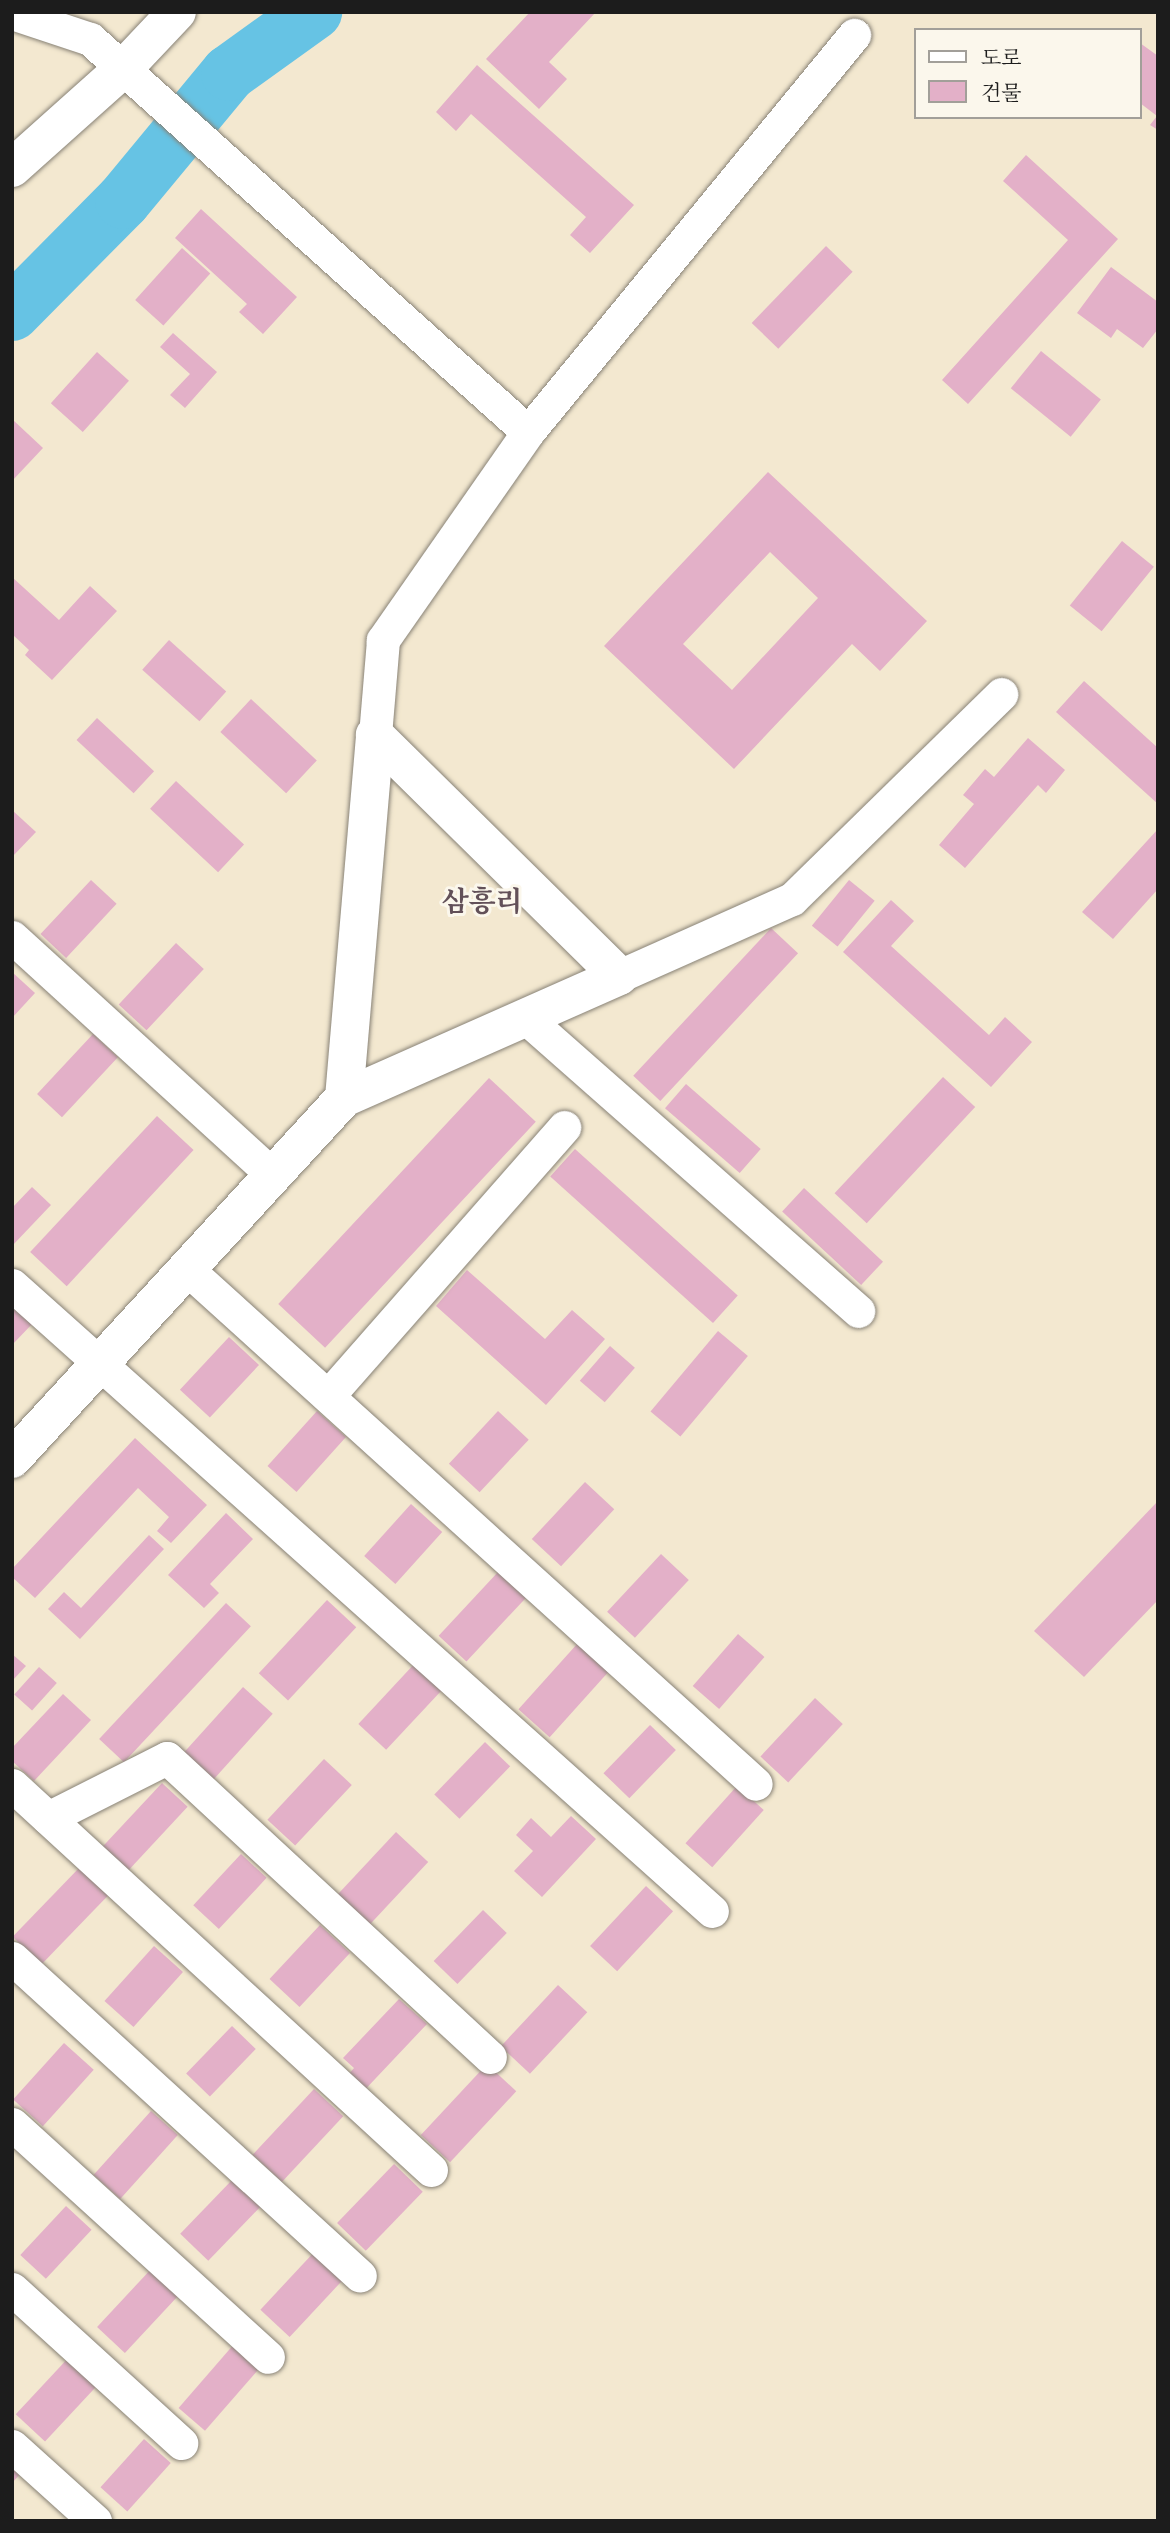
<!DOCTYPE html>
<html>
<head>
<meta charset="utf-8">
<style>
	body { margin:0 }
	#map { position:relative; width:1170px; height:2533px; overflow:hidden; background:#f3e8d0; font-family:Alegreya,"Noto Serif KR",serif }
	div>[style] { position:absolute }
	.river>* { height:56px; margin:-28px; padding:0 28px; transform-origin:28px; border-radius:28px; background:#66c3e4 }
	.building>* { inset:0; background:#e3b0c8; transform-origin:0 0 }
	.roads { filter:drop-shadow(0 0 2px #888276) drop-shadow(0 0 2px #888276) }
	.minor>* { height:33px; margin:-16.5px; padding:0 16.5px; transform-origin:16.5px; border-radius:16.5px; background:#fff }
	.tertiary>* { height:38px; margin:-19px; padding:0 19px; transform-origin:19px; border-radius:19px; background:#fff }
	span { translate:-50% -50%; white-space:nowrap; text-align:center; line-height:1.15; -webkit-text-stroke:6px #fbf7ec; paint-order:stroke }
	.quarter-label { font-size:28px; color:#625058; font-weight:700 }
	.frame { position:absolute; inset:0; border:14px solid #1c1c1c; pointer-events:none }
	.legend { position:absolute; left:914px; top:28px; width:228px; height:91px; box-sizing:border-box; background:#fbf7ec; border:2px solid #a29f99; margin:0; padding:9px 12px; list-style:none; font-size:21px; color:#1c1c1c }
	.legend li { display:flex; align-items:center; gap:14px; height:35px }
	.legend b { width:35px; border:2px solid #a29f99 }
</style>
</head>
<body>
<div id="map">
	<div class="river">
		<i style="left:12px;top:313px;width:158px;rotate:-45.3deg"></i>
		<i style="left:123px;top:201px;width:166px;rotate:-50.4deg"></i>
		<i style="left:229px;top:73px;width:105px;rotate:-35.7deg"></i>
	</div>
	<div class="building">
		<i style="clip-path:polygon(530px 12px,596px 12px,549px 62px,567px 79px,539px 109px,486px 59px)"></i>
		<i style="clip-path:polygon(1140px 43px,1158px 56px,1158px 130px,1150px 125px,1157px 116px,1140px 103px)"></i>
		<i style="clip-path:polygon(477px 65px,634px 205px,590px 253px,570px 235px,586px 217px,471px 114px,456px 131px,436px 112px)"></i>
		<i style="clip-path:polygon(1026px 155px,1118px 239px,968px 404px,942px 380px,1068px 240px,1003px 181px)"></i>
		<i style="clip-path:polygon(201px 209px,297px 297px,263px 334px,239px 312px,247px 304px,175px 238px)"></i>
		<i style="left:826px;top:246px;width:37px;height:107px;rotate:44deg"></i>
		<i style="left:182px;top:248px;width:38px;height:70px;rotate:42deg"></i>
		<i style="clip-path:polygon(1111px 267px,1158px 302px,1158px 329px,1143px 348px,1117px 329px,1111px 338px,1077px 313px)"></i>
		<i style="clip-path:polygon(173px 333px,217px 372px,185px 408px,170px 395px,190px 374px,160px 347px)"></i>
		<i style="left:1041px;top:351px;width:77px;height:48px;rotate:39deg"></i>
		<i style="left:97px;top:352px;width:43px;height:69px;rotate:42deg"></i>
		<i style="clip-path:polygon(12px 419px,43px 448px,12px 481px)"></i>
		<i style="clip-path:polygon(evenodd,768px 472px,927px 621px,880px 671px,852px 644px,734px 769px,604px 646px,768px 472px,770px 552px,818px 598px,732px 690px,683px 644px,770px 552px)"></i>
		<i style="left:1122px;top:541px;width:41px;height:83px;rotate:39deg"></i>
		<i style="clip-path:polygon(12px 577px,59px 620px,90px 586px,117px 611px,52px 680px,25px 655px,29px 650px,12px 634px)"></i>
		<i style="left:169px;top:640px;width:77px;height:40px;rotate:42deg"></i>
		<i style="clip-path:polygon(1084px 681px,1158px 748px,1158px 804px,1056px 712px)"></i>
		<i style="left:251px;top:699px;width:90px;height:45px;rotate:43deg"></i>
		<i style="left:97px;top:718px;width:78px;height:30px;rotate:43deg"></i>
		<i style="clip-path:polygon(1028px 738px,1065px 770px,1046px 793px,1038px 785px,965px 868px,939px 845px,974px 804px,963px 795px,985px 769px,994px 777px)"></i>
		<i style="left:176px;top:781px;width:93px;height:38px;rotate:43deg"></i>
		<i style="clip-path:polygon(12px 810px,36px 832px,12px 857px)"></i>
		<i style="clip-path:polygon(1158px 829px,1158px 889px,1113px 939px,1082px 912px)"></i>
		<i style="left:91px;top:880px;width:35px;height:74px;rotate:43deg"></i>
		<i style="left:849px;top:880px;width:33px;height:59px;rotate:39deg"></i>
		<i style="clip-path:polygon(891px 900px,914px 921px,891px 946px,989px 1035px,1005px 1017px,1032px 1042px,991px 1087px,843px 952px)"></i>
		<i style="left:771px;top:928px;width:37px;height:202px;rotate:43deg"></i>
		<i style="left:176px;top:943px;width:38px;height:84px;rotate:43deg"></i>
		<i style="clip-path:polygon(12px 972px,35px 993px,12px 1018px)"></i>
		<i style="left:93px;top:1034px;width:34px;height:82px;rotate:43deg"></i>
		<i style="left:943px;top:1077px;width:44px;height:159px;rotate:43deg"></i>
		<i style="left:489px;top:1078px;width:64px;height:309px;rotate:43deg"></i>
		<i style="left:686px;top:1084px;width:99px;height:32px;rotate:41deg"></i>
		<i style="left:157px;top:1116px;width:50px;height:186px;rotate:43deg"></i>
		<i style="left:575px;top:1149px;width:219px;height:37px;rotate:42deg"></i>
		<i style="clip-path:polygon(32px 1187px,51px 1205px,12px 1246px,12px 1208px)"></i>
		<i style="left:804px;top:1188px;width:108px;height:32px;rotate:43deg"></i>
		<i style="clip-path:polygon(467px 1270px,545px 1339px,572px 1310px,605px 1339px,546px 1405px,436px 1306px)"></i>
		<i style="clip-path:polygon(12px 1302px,34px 1322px,12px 1345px)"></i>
		<i style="left:718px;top:1331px;width:39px;height:105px;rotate:40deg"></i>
		<i style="left:229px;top:1337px;width:41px;height:72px;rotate:43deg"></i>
		<i style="left:610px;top:1346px;width:33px;height:46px;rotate:41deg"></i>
		<i style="left:317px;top:1411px;width:39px;height:74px;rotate:42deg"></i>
		<i style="left:498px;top:1411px;width:42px;height:72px;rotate:43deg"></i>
		<i style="clip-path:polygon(135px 1438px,207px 1505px,171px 1543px,157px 1531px,169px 1517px,138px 1488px,35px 1598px,12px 1577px,12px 1569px)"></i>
		<i style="left:585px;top:1482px;width:40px;height:78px;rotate:43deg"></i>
		<i style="clip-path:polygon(1158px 1501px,1158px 1600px,1084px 1677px,1034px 1631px)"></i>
		<i style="left:411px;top:1504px;width:42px;height:70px;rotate:42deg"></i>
		<i style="clip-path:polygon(226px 1513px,253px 1539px,210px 1584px,219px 1593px,204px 1608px,168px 1575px)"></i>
		<i style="clip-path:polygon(149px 1535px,164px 1549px,80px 1639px,48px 1609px,64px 1592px,81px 1608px)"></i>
		<i style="left:661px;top:1554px;width:38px;height:79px;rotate:43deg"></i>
		<i style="left:498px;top:1572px;width:38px;height:87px;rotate:43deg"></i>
		<i style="left:327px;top:1600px;width:40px;height:100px;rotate:43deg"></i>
		<i style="left:226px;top:1603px;width:34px;height:186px;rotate:43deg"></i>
		<i style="left:738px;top:1634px;width:35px;height:69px;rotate:41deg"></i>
		<i style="left:578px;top:1643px;width:42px;height:89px;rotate:42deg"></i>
		<i style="clip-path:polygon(12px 1654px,26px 1666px,12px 1681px)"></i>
		<i style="left:417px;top:1661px;width:38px;height:86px;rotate:43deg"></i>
		<i style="left:39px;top:1667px;width:24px;height:37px;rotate:42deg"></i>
		<i style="left:243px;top:1687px;width:40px;height:94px;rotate:42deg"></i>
		<i style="clip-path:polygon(63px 1694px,91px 1720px,34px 1781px,12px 1761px,12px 1748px)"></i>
		<i style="left:815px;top:1698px;width:38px;height:80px;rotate:43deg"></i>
		<i style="left:650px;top:1725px;width:36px;height:67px;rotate:44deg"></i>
		<i style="left:485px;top:1742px;width:35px;height:73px;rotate:44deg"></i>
		<i style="left:324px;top:1759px;width:38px;height:83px;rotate:43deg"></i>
		<i style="left:162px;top:1783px;width:35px;height:90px;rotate:43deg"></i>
		<i style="left:737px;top:1786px;width:36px;height:77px;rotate:42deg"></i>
		<i style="clip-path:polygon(571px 1816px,596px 1839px,542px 1897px,514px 1871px,533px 1851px,516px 1835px,531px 1818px,551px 1837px)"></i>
		<i style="left:396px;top:1832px;width:44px;height:89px;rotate:43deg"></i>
		<i style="left:241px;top:1854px;width:35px;height:70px;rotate:43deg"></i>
		<i style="left:80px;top:1867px;width:40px;height:97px;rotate:44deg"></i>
		<i style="left:646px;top:1886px;width:37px;height:82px;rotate:43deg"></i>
		<i style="left:483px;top:1910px;width:33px;height:71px;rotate:44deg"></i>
		<i style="left:320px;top:1925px;width:41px;height:74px;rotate:43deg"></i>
		<i style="left:154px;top:1946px;width:39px;height:74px;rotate:42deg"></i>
		<i style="left:558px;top:1985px;width:40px;height:84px;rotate:43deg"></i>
		<i style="clip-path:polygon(399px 1999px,427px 2024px,359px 2096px,343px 2081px,354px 2068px,343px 2058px)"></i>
		<i style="left:232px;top:2026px;width:33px;height:66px;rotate:44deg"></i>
		<i style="left:64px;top:2043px;width:40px;height:76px;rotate:42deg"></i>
		<i style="left:487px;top:2064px;width:40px;height:97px;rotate:43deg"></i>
		<i style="left:314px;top:2089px;width:40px;height:90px;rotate:43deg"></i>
		<i style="left:151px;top:2111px;width:36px;height:86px;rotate:42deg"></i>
		<i style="left:394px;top:2164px;width:40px;height:82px;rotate:44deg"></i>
		<i style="left:233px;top:2179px;width:39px;height:76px;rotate:44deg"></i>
		<i style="left:66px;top:2206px;width:35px;height:67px;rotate:43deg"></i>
		<i style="left:317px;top:2249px;width:40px;height:83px;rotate:43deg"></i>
		<i style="left:153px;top:2267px;width:38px;height:82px;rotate:43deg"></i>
		<i style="left:235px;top:2343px;width:35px;height:86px;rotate:41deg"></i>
		<i style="left:71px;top:2355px;width:40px;height:81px;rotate:43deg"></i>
		<i style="left:144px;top:2439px;width:36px;height:65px;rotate:42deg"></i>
		<i style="clip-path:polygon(12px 2464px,22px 2472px,12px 2483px)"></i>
	</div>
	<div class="roads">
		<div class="minor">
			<i style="left:12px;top:13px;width:82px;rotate:18.4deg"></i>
			<i style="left:90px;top:39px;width:588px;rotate:41.9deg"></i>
			<i style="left:528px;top:432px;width:254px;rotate:124.9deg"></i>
			<i style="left:383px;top:640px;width:95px;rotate:94.8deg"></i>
			<i style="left:528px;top:432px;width:514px;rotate:-50.61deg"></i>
			<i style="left:12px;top:937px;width:353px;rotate:42.4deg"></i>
			<i style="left:619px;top:976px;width:189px;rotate:-24deg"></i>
			<i style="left:792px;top:899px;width:293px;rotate:-44.4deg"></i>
			<i style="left:526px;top:1018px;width:443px;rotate:41.4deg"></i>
			<i style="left:187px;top:1269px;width:767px;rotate:42.15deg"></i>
			<i style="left:12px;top:1285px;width:939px;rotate:41.81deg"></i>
			<i style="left:328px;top:1396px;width:358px;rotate:-48.7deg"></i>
			<i style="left:12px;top:1785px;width:569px;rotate:42.58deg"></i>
			<i style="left:48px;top:1818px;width:133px;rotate:-26.8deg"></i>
			<i style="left:167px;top:1758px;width:440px;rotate:42.8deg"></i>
			<i style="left:12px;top:1958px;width:471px;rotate:42.4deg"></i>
			<i style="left:12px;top:2124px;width:346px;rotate:42.3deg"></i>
			<i style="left:12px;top:2289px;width:229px;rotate:42.3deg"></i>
			<i style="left:12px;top:2446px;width:112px;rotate:42.1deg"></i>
		</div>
		<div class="tertiary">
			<i style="left:12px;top:168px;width:150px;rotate:-41.8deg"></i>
			<i style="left:124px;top:68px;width:77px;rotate:-46.6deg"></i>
			<i style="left:344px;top:1098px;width:301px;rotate:-23.9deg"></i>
			<i style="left:619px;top:976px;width:343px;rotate:-135.4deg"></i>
			<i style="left:12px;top:1459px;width:490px;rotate:-47.4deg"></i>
			<i style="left:344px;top:1098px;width:364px;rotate:-85.1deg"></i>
		</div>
	</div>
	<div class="quarter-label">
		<span style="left:482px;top:902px">삼흥리</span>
	</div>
	<div class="frame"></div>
	<ul class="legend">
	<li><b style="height:9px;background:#fff"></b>도로</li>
	<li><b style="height:19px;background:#e3b0c8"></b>건물</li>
	</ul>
</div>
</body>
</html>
